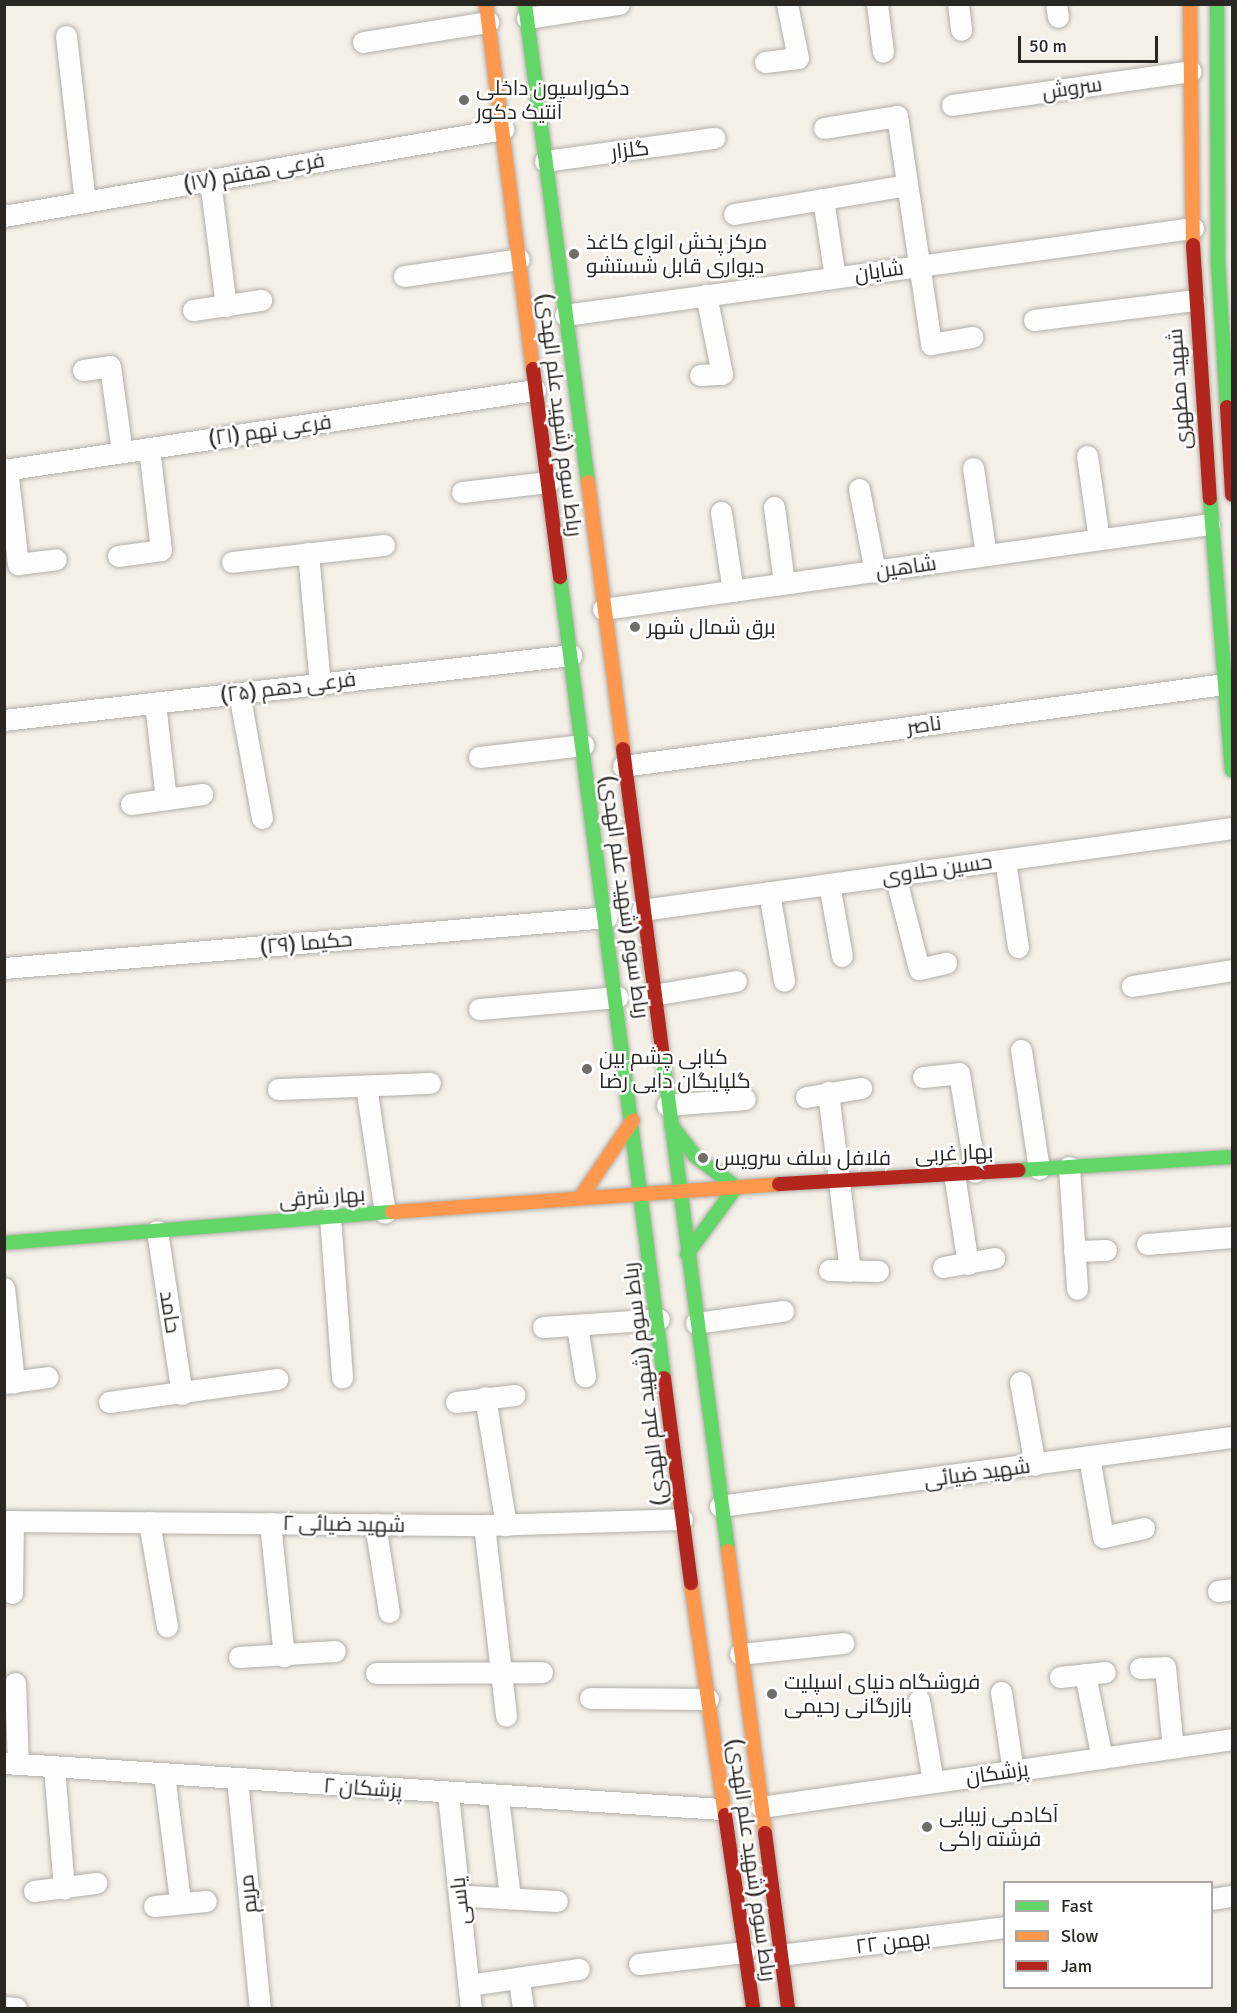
<!DOCTYPE html>
<html>
<head>
<meta charset="utf-8">
<style>
	body { margin:0 }
	#map { position:relative; width:1237px; height:2013px; overflow:hidden; background:#f4f0e8; font-family:Signika,Cairo,sans-serif }
	div>[style] { position:absolute }
	.roads { filter:drop-shadow(0 0 2px #b0aea8) drop-shadow(0 0 2px #b0aea8) }
	.street>* { height:21px; margin:-10.5px; padding:0 10.5px; transform-origin:10.5px; border-radius:10.5px; background:#fdfdfc }
	.fast>* { height:14px; margin:-7px; padding:0 7px; transform-origin:7px; border-radius:7px; background:#63d668 }
	.slow>* { height:14px; margin:-7px; padding:0 7px; transform-origin:7px; border-radius:7px; background:#ff974d }
	.jam>* { height:14px; margin:-7px; padding:0 7px; transform-origin:7px; border-radius:7px; background:#b3261e }
	.dots>* { width:16px; height:16px; translate:-50% -50%; box-sizing:border-box; border:3px solid #fff; border-radius:50% }
	span { translate:-50% -50%; white-space:nowrap; text-align:center; line-height:1.15; -webkit-text-stroke:5px #fff; paint-order:stroke }
	.poi-label { font-size:21px; color:#2a2722 }
	.left { translate:0 -50%; text-align:left }
	.street-label { font-size:21px; color:#2a2722 }
	.frame { position:absolute; inset:0; border:6px solid #2a2722; pointer-events:none }
	.legend { position:absolute; left:1003px; top:1881px; width:210px; height:108px; box-sizing:border-box; background:#fff; border:2px solid #aaa9a7; margin:0; padding:8px 10px; list-style:none; font-size:18px; color:#2a2722 }
	.legend li { display:flex; align-items:center; gap:12px; height:30px }
	.legend b { width:30px; border:2px solid #aaa9a7 }
	.scale { position:absolute; left:1018px; top:36px; width:140px; height:27px; box-sizing:border-box; border:3px solid #2a2722; border-top:0; padding-left:8px; font-size:18px; line-height:21px; white-space:nowrap; color:#2a2722; -webkit-text-stroke:4px #fff; paint-order:stroke }
</style>
</head>
<body>
<div id="map">
	<div class="roads">
		<div class="street">
			<i style="left:877px;top:4px;width:48px;rotate:82.9deg"></i>
			<i style="left:958px;top:4px;width:26px;rotate:83deg"></i>
			<i style="left:1056px;top:4px;width:13px;rotate:81deg"></i>
			<i style="left:527px;top:18px;width:93px;rotate:-8.7deg"></i>
			<i style="left:66px;top:36px;width:167px;rotate:83.5deg"></i>
			<i style="left:363px;top:42px;width:127px;rotate:-9.1deg"></i>
			<i style="left:765px;top:62px;width:33px;rotate:-7deg"></i>
			<i style="left:798px;top:58px;width:55px;rotate:-101.5deg"></i>
			<i style="left:952px;top:105px;width:241px;rotate:-8.1deg"></i>
			<i style="left:824px;top:128px;width:74px;rotate:-9.3deg"></i>
			<i style="left:897px;top:116px;width:231px;rotate:81.5deg"></i>
			<i style="left:931px;top:344px;width:42px;rotate:-9.7deg"></i>
			<i style="left:545px;top:161px;width:171px;rotate:-7.8deg"></i>
			<i style="left:210px;top:180px;width:127px;rotate:82.8deg"></i>
			<i style="left:823px;top:199px;width:79px;rotate:81.3deg"></i>
			<i style="left:734px;top:214px;width:175px;rotate:-9.5deg"></i>
			<i style="left:4px;top:216px;width:507px;rotate:-9.89deg"></i>
			<i style="left:404px;top:276px;width:116px;rotate:-8.4deg"></i>
			<i style="left:193px;top:310px;width:69px;rotate:-8.4deg"></i>
			<i style="left:565px;top:315px;width:634px;rotate:-7.89deg"></i>
			<i style="left:1034px;top:320px;width:161px;rotate:-7.1deg"></i>
			<i style="left:83px;top:370px;width:27px;rotate:-8deg"></i>
			<i style="left:110px;top:366px;width:87px;rotate:82.1deg"></i>
			<i style="left:700px;top:375px;width:22px;rotate:-3deg"></i>
			<i style="left:722px;top:374px;width:81px;rotate:-101.4deg"></i>
			<i style="left:1087px;top:456px;width:84px;rotate:81.8deg"></i>
			<i style="left:973px;top:468px;width:88px;rotate:81.5deg"></i>
			<i style="left:7px;top:469px;width:96px;rotate:83.4deg"></i>
			<i style="left:18px;top:564px;width:38px;rotate:-7deg"></i>
			<i style="left:4px;top:470px;width:537px;rotate:-8.57deg"></i>
			<i style="left:859px;top:489px;width:84px;rotate:79deg"></i>
			<i style="left:462px;top:492px;width:87px;rotate:-6.6deg"></i>
			<i style="left:774px;top:507px;width:77px;rotate:82.5deg"></i>
			<i style="left:721px;top:512px;width:80px;rotate:81.4deg"></i>
			<i style="left:308px;top:553px;width:132px;rotate:84.8deg"></i>
			<i style="left:118px;top:556px;width:43px;rotate:-7.9deg"></i>
			<i style="left:161px;top:550px;width:103px;rotate:-96.7deg"></i>
			<i style="left:232px;top:562px;width:153px;rotate:-6.4deg"></i>
			<i style="left:603px;top:609px;width:612px;rotate:-7.98deg"></i>
			<i style="left:239px;top:693px;width:127px;rotate:79.6deg"></i>
			<i style="left:155px;top:703px;width:97px;rotate:83.5deg"></i>
			<i style="left:4px;top:720px;width:571px;rotate:-6.54deg"></i>
			<i style="left:479px;top:757px;width:105px;rotate:-6.6deg"></i>
			<i style="left:623px;top:766px;width:607px;rotate:-7.77deg"></i>
			<i style="left:131px;top:804px;width:72px;rotate:-8deg"></i>
			<i style="left:1005px;top:860px;width:88px;rotate:81.5deg"></i>
			<i style="left:895px;top:875px;width:97px;rotate:75.7deg"></i>
			<i style="left:919px;top:969px;width:28px;rotate:-13deg"></i>
			<i style="left:829px;top:884px;width:73px;rotate:79.8deg"></i>
			<i style="left:769px;top:892px;width:90px;rotate:80.4deg"></i>
			<i style="left:642px;top:910px;width:596px;rotate:-7.91deg"></i>
			<i style="left:4px;top:968px;width:605px;rotate:-4.83deg"></i>
			<i style="left:1132px;top:986px;width:101px;rotate:-9.1deg"></i>
			<i style="left:653px;top:995px;width:84px;rotate:-9.6deg"></i>
			<i style="left:479px;top:1009px;width:139px;rotate:-5deg"></i>
			<i style="left:1021px;top:1050px;width:120px;rotate:81.4deg"></i>
			<i style="left:923px;top:1077px;width:36px;rotate:-6deg"></i>
			<i style="left:959px;top:1073px;width:100px;rotate:80.8deg"></i>
			<i style="left:366px;top:1086px;width:128px;rotate:81.5deg"></i>
			<i style="left:278px;top:1089px;width:152px;rotate:-2.3deg"></i>
			<i style="left:828px;top:1092px;width:180px;rotate:83deg"></i>
			<i style="left:806px;top:1097px;width:56px;rotate:-9.3deg"></i>
			<i style="left:667px;top:1105px;width:78px;rotate:-4.4deg"></i>
			<i style="left:1069px;top:1167px;width:122px;rotate:86.2deg"></i>
			<i style="left:954px;top:1174px;width:91px;rotate:81.2deg"></i>
			<i style="left:330px;top:1217px;width:161px;rotate:85.7deg"></i>
			<i style="left:157px;top:1231px;width:165px;rotate:81.3deg"></i>
			<i style="left:1147px;top:1244px;width:85px;rotate:-4.7deg"></i>
			<i style="left:1074px;top:1251px;width:32px;rotate:-2deg"></i>
			<i style="left:943px;top:1267px;width:52px;rotate:-10deg"></i>
			<i style="left:829px;top:1270px;width:49px;rotate:1.2deg"></i>
			<i style="left:4px;top:1288px;width:95px;rotate:83.9deg"></i>
			<i style="left:696px;top:1323px;width:88px;rotate:-7.9deg"></i>
			<i style="left:577px;top:1326px;width:51px;rotate:80.9deg"></i>
			<i style="left:543px;top:1327px;width:116px;rotate:-3.9deg"></i>
			<i style="left:1020px;top:1382px;width:84px;rotate:79.8deg"></i>
			<i style="left:4px;top:1383px;width:44px;rotate:-7.8deg"></i>
			<i style="left:485px;top:1397px;width:130px;rotate:80.7deg"></i>
			<i style="left:109px;top:1402px;width:170px;rotate:-7.8deg"></i>
			<i style="left:456px;top:1402px;width:59px;rotate:-6.8deg"></i>
			<i style="left:1089px;top:1457px;width:81px;rotate:80.1deg"></i>
			<i style="left:1103px;top:1537px;width:42px;rotate:-12.4deg"></i>
			<i style="left:720px;top:1506px;width:517px;rotate:-7.68deg"></i>
			<i style="left:4px;top:1521px;width:480px;rotate:0.5deg"></i>
			<i style="left:484px;top:1525px;width:198px;rotate:-1.7deg"></i>
			<i style="left:149px;top:1522px;width:106px;rotate:80.2deg"></i>
			<i style="left:270px;top:1523px;width:134px;rotate:84deg"></i>
			<i style="left:375px;top:1524px;width:89px;rotate:81deg"></i>
			<i style="left:484px;top:1525px;width:192px;rotate:83.4deg"></i>
			<i style="left:1218px;top:1591px;width:14px;rotate:-8deg"></i>
			<i style="left:12px;top:1593px;width:72px;rotate:-89.2deg"></i>
			<i style="left:740px;top:1654px;width:104px;rotate:-6.1deg"></i>
			<i style="left:239px;top:1657px;width:96px;rotate:-3.6deg"></i>
			<i style="left:1140px;top:1668px;width:25px;rotate:-2deg"></i>
			<i style="left:1165px;top:1667px;width:81px;rotate:84.4deg"></i>
			<i style="left:376px;top:1673px;width:166px;rotate:-0.3deg"></i>
			<i style="left:1085px;top:1674px;width:86px;rotate:78.6deg"></i>
			<i style="left:1060px;top:1677px;width:45px;rotate:-6.3deg"></i>
			<i style="left:15px;top:1683px;width:81px;rotate:87.9deg"></i>
			<i style="left:1001px;top:1692px;width:80px;rotate:81.4deg"></i>
			<i style="left:590px;top:1698px;width:118px;rotate:0.5deg"></i>
			<i style="left:919px;top:1700px;width:83px;rotate:80.3deg"></i>
			<i style="left:4px;top:1763px;width:719px;rotate:3.67deg"></i>
			<i style="left:54px;top:1767px;width:122px;rotate:85.3deg"></i>
			<i style="left:164px;top:1774px;width:128px;rotate:82.8deg"></i>
			<i style="left:237px;top:1779px;width:230px;rotate:84.3deg"></i>
			<i style="left:448px;top:1794px;width:215px;rotate:83.9deg"></i>
			<i style="left:498px;top:1797px;width:102px;rotate:83.2deg"></i>
			<i style="left:761px;top:1807px;width:476px;rotate:-8.2deg"></i>
			<i style="left:34px;top:1891px;width:63px;rotate:-7.4deg"></i>
			<i style="left:468px;top:1896px;width:89px;rotate:3.2deg"></i>
			<i style="left:1212px;top:1899px;width:20px;rotate:-9deg"></i>
			<i style="left:154px;top:1906px;width:52px;rotate:-5.5deg"></i>
			<i style="left:780px;top:1955px;width:226px;rotate:-7.1deg"></i>
			<i style="left:639px;top:1964px;width:106px;rotate:-6.5deg"></i>
			<i style="left:519px;top:1980px;width:28px;rotate:82deg"></i>
			<i style="left:469px;top:1985px;width:111px;rotate:-8.3deg"></i>
			<i style="left:4px;top:2007px;width:12px;rotate:5deg"></i>
		</div>
		<div class="fast">
			<i style="left:525px;top:4px;width:482px;rotate:82.5deg"></i>
			<i style="left:1217px;top:4px;width:259px;rotate:89.8deg"></i>
			<i style="left:1218px;top:263px;width:144px;rotate:86.4deg"></i>
			<i style="left:1210px;top:498px;width:273px;rotate:85.4deg"></i>
			<i style="left:560px;top:577px;width:808px;rotate:82.6deg"></i>
			<i style="left:662px;top:1051px;width:504px;rotate:82.48deg"></i>
			<i style="left:671px;top:1125px;width:39px;rotate:52deg"></i>
			<i style="left:695px;top:1156px;width:51px;rotate:37.1deg"></i>
			<i style="left:736px;top:1187px;width:83px;rotate:126.2deg"></i>
			<i style="left:1019px;top:1170px;width:213px;rotate:-3.5deg"></i>
			<i style="left:4px;top:1243px;width:389px;rotate:-4.6deg"></i>
		</div>
		<div class="slow">
			<i style="left:486px;top:4px;width:368px;rotate:82.7deg"></i>
			<i style="left:1190px;top:4px;width:241px;rotate:89.3deg"></i>
			<i style="left:588px;top:482px;width:269px;rotate:82.5deg"></i>
			<i style="left:580px;top:1198px;width:94px;rotate:-55.8deg"></i>
			<i style="left:392px;top:1212px;width:388px;rotate:-4.1deg"></i>
			<i style="left:728px;top:1551px;width:284px;rotate:82.5deg"></i>
			<i style="left:691px;top:1583px;width:234px;rotate:81.7deg"></i>
		</div>
		<div class="jam">
			<i style="left:1193px;top:245px;width:254px;rotate:86.2deg"></i>
			<i style="left:533px;top:369px;width:210px;rotate:82.6deg"></i>
			<i style="left:1227px;top:407px;width:88px;rotate:86.7deg"></i>
			<i style="left:623px;top:749px;width:305px;rotate:82.6deg"></i>
			<i style="left:779px;top:1184px;width:240px;rotate:-3.3deg"></i>
			<i style="left:664px;top:1378px;width:207px;rotate:82.5deg"></i>
			<i style="left:725px;top:1815px;width:195px;rotate:81.7deg"></i>
			<i style="left:765px;top:1833px;width:177px;rotate:82.5deg"></i>
		</div>
	</div>
	<div class="dots">
		<i style="left:464px;top:100px;background:#716d67"></i>
		<i style="left:574px;top:254px;background:#716d67"></i>
		<i style="left:635px;top:627px;background:#716d67"></i>
		<i style="left:587px;top:1069px;background:#716d67"></i>
		<i style="left:703px;top:1158px;background:#716d67"></i>
		<i style="left:772px;top:1694px;background:#716d67"></i>
		<i style="left:927px;top:1827px;background:#716d67"></i>
	</div>
	<div class="poi-label">
		<span class="left" style="left:476px;top:100px">دکوراسیون داخلی<br>آنتیک دکور</span>
		<span class="left" style="left:586px;top:254px">مرکز پخش انواع کاغذ<br>دیواری قابل شستشو</span>
		<span class="left" style="left:647px;top:627px">برق شمال شهر</span>
		<span class="left" style="left:599px;top:1069px">کبابی چشم بین<br>گلپایگان دایی رضا</span>
		<span class="left" style="left:715px;top:1158px">فلافل سلف سرویس</span>
		<span class="left" style="left:784px;top:1694px">فروشگاه دنیای اسپلیت<br>بازرگانی رحیمی</span>
		<span class="left" style="left:939px;top:1827px">آکادمی زیبایی<br>فرشته راکی</span>
	</div>
	<div class="street-label">
		<span style="left:1072px;top:88px;rotate:-8deg">سروش</span>
		<span style="left:630px;top:150px;rotate:-7deg">گلزار</span>
		<span style="left:254px;top:172px;rotate:-10deg">فرعی هفتم (۱۷)</span>
		<span style="left:879px;top:271px;rotate:-8deg">شایان</span>
		<span style="left:1179px;top:389px;rotate:-94deg">شهید مطهری</span>
		<span style="left:560px;top:415px;rotate:83deg">رباط سوم (شهید علم الهدی)</span>
		<span style="left:270px;top:430px;rotate:-8deg">فرعی نهم (۲۱)</span>
		<span style="left:906px;top:567px;rotate:-8deg">شاهین</span>
		<span style="left:288px;top:687px;rotate:-7deg">فرعی دهم (۲۵)</span>
		<span style="left:924px;top:725px;rotate:-8deg">ناصر</span>
		<span style="left:937px;top:869px;rotate:-8deg">حسین حلاوی</span>
		<span style="left:625px;top:897px;rotate:82deg">رباط سوم (شهید علم الهدی)</span>
		<span style="left:306px;top:943px;rotate:-5deg">حکیما (۲۹)</span>
		<span style="left:954px;top:1153px;rotate:-3deg">بهار غربی</span>
		<span style="left:322px;top:1197px;rotate:-4deg">بهار شرقی</span>
		<span style="left:170px;top:1312px;rotate:81deg">حامد</span>
		<span style="left:645px;top:1384px;rotate:-97deg">رباط سوم (شهید علم الهدی)</span>
		<span style="left:977px;top:1473px;rotate:-8deg">شهید ضیائی</span>
		<span style="left:344px;top:1524px;rotate:1deg">شهید ضیائی ۲</span>
		<span style="left:997px;top:1773px;rotate:-8deg">پزشکان</span>
		<span style="left:363px;top:1788px;rotate:4deg">پزشکان ۲</span>
		<span style="left:752px;top:1860px;rotate:82deg">رباط سوم (شهید علم الهدی)</span>
		<span style="left:248px;top:1894px;rotate:-96deg">مریم</span>
		<span style="left:460px;top:1901px;rotate:-96deg">یاسی</span>
		<span style="left:893px;top:1942px;rotate:-7deg">۲۲ بهمن</span>
	</div>
	<div class="frame"></div>
	<ul class="legend">
	<li><b style="height:8px;background:#63d668"></b>Fast</li>
	<li><b style="height:8px;background:#ff974d"></b>Slow</li>
	<li><b style="height:8px;background:#b3261e"></b>Jam</li>
	</ul>
	<div class="scale">50 m</div>
</div>
</body>
</html>
